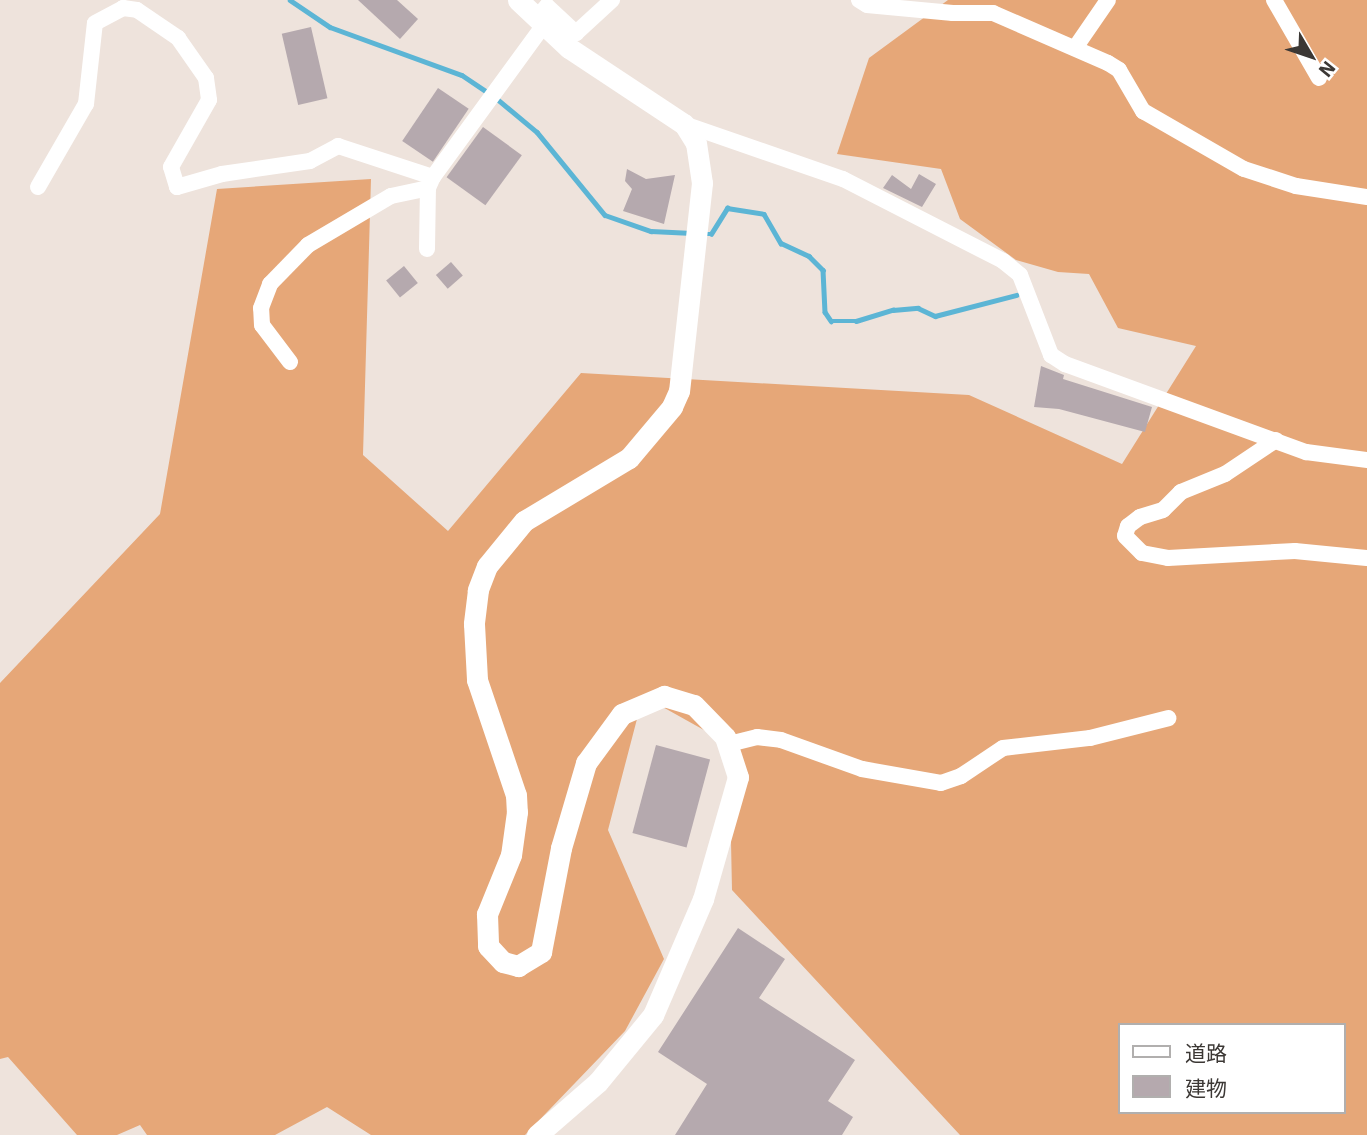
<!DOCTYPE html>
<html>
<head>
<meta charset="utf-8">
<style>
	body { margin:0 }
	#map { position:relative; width:1367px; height:1135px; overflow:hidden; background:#eee3dc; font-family:"IBM Plex Sans","Noto Sans JP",sans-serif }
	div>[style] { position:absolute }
	.forest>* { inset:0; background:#e6a778 }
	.stream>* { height:4.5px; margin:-2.25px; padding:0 2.25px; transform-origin:2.25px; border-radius:2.25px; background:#5cb5d5 }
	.building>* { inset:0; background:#b5a9ae; transform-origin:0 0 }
	.minor>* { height:16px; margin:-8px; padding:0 8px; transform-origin:8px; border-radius:8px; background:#fff }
	.tertiary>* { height:21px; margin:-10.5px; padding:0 10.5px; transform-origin:10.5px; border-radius:10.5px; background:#fff }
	span { translate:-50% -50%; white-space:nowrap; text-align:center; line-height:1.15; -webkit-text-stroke:6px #fff; paint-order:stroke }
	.legend { position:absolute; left:1118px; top:1023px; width:228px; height:91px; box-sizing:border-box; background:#fff; border:2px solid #b1afae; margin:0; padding:9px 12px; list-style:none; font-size:21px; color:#3c3835 }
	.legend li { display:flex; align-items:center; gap:14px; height:35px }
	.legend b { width:35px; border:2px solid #b1afae }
	.north { position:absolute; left:1276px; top:21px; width:70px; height:70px; -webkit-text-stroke:5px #fff; paint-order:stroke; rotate:129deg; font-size:19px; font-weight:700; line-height:28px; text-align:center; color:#3c3835 }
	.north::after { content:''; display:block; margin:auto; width:24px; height:32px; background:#3c3835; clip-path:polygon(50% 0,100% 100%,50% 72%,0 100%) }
</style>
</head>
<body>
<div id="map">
	<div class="forest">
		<i style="clip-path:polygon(evenodd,948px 0,1367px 0,1367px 1135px,960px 1135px,732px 890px,729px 744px,643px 696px,608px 830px,664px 959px,625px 1031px,525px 1135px,371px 1135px,327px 1107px,275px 1135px,147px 1135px,140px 1125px,117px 1135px,77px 1135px,8px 1057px,0 1059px,0 683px,160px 514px,217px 189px,371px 179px,363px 455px,448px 531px,581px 373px,969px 395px,1122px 464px,1196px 346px,1118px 328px,1089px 274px,1058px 272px,1016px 260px,960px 219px,941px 169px,837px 154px,869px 58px,948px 0,1120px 1025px,1344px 1025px,1344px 1112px,1120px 1112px,1120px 1025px)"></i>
	</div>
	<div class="stream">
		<i style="left:290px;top:0;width:48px;rotate:34deg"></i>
		<i style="left:330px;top:27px;width:140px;rotate:20deg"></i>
		<i style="left:462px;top:75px;width:32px;rotate:34deg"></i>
		<i style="left:496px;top:98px;width:53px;rotate:39.7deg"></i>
		<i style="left:537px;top:132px;width:107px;rotate:50.7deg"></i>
		<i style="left:605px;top:215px;width:49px;rotate:19.2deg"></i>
		<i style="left:651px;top:231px;width:41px;rotate:2.8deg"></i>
		<i style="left:704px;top:234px;width:7px"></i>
		<i style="left:711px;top:234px;width:31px;rotate:-58deg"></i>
		<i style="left:727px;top:208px;width:37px;rotate:9deg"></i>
		<i style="left:764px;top:214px;width:34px;rotate:60deg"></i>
		<i style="left:781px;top:243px;width:31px;rotate:25deg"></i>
		<i style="left:809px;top:256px;width:20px;rotate:45deg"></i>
		<i style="left:823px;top:270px;width:42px;rotate:87.3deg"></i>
		<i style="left:825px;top:312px;width:11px;rotate:56deg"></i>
		<i style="left:831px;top:321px;width:25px"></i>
		<i style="left:856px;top:321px;width:39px;rotate:-17deg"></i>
		<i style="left:893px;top:310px;width:25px;rotate:-5deg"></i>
		<i style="left:918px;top:308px;width:19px;rotate:25deg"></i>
		<i style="left:935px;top:316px;width:84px;rotate:-14.5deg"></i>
	</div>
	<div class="building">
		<i style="clip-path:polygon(358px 0,397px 0,418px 19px,400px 39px)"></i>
		<i style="left:311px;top:27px;width:73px;height:30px;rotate:77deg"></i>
		<i style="left:438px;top:88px;width:37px;height:64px;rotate:34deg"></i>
		<i style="left:483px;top:127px;width:48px;height:62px;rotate:36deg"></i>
		<i style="clip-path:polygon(627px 169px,646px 179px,675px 175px,664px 224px,623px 211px,632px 189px,625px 181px)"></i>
		<i style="clip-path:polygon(919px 174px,936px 184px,922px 207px,883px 188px,892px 175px,911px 189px)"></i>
		<i style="left:451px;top:262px;width:18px;height:20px;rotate:49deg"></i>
		<i style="left:404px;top:266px;width:22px;height:23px;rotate:51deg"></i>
		<i style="clip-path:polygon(1041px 366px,1064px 375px,1063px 379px,1152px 407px,1145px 432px,1059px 409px,1034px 407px)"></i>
		<i style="left:656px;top:745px;width:56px;height:91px;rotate:15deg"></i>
		<i style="clip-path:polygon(738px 928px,785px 959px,759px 998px,855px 1060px,828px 1101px,853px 1117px,842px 1135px,675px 1135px,707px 1084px,658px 1052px)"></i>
	</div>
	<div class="minor">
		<i style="left:859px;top:0;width:9px;rotate:32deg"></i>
		<i style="left:867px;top:5px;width:86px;rotate:5.3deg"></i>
		<i style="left:953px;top:13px;width:40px"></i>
		<i style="left:993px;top:13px;width:125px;rotate:23.5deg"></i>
		<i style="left:1108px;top:63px;width:13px;rotate:32deg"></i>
		<i style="left:1119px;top:70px;width:48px;rotate:59.7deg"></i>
		<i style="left:1143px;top:111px;width:116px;rotate:29.9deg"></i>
		<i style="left:1244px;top:169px;width:55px;rotate:18.1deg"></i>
		<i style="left:1296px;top:186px;width:72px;rotate:8.8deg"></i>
		<i style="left:1274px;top:0;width:90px;rotate:60deg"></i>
		<i style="left:536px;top:18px;width:16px;rotate:-47deg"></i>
		<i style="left:547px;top:6px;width:40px;rotate:43deg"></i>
		<i style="left:576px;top:33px;width:49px;rotate:-42.5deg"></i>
		<i style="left:1075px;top:48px;width:58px;rotate:-55.5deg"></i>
		<i style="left:684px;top:124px;width:168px;rotate:19.1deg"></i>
		<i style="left:843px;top:179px;width:180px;rotate:27.1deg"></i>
		<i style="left:1003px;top:261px;width:22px;rotate:39deg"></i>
		<i style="left:1020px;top:275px;width:86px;rotate:68.8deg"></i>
		<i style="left:1051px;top:355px;width:17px;rotate:33deg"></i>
		<i style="left:1065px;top:364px;width:257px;rotate:20.1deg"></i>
		<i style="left:1306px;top:452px;width:62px;rotate:7.5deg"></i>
		<i style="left:38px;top:187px;width:96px;rotate:-60deg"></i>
		<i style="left:86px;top:104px;width:81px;rotate:-83.7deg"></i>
		<i style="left:95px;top:23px;width:32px;rotate:-28deg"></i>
		<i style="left:123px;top:8px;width:14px;rotate:8deg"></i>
		<i style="left:137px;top:10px;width:50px;rotate:34.3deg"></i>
		<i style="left:178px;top:38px;width:49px;rotate:55deg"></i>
		<i style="left:206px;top:78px;width:22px;rotate:82deg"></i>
		<i style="left:209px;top:100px;width:77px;rotate:119.6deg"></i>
		<i style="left:171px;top:167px;width:21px;rotate:73deg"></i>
		<i style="left:177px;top:187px;width:47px;rotate:-16.1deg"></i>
		<i style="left:222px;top:174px;width:89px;rotate:-8.4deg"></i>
		<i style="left:310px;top:161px;width:32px;rotate:-28deg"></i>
		<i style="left:338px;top:146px;width:100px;rotate:18.1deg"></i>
		<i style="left:427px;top:249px;width:61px;rotate:-89.1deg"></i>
		<i style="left:428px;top:188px;width:12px;rotate:-66deg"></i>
		<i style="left:433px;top:177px;width:187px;rotate:-53.9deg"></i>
		<i style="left:290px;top:362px;width:46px;rotate:-127.1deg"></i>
		<i style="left:262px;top:325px;width:17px;rotate:-93deg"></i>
		<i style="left:261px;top:308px;width:26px;rotate:-69deg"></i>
		<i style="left:270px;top:284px;width:54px;rotate:-45.7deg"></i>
		<i style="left:308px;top:245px;width:96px;rotate:-30.6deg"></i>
		<i style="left:391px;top:196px;width:38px;rotate:-12deg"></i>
		<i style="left:1276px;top:440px;width:61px;rotate:146.3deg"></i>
		<i style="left:1225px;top:474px;width:48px;rotate:157.8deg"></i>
		<i style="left:1181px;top:492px;width:25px;rotate:135deg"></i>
		<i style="left:1163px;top:510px;width:24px;rotate:163deg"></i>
		<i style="left:1140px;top:517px;width:15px;rotate:143deg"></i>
		<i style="left:1128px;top:526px;width:10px;rotate:107deg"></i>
		<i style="left:1125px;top:536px;width:24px;rotate:45deg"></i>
		<i style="left:1142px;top:553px;width:26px;rotate:11deg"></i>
		<i style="left:1168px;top:558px;width:127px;rotate:-3.2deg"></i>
		<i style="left:1295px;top:551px;width:72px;rotate:5.6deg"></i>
		<i style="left:729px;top:744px;width:29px;rotate:-14deg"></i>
		<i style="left:757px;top:737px;width:24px;rotate:7deg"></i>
		<i style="left:781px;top:740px;width:86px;rotate:19.7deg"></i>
		<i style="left:862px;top:769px;width:80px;rotate:10deg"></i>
		<i style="left:941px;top:783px;width:21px;rotate:-19deg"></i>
		<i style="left:961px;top:776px;width:50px;rotate:-33.7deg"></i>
		<i style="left:1003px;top:748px;width:88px;rotate:-6.6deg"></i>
		<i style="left:1090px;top:738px;width:81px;rotate:-14.2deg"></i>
	</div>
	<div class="tertiary">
		<i style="left:518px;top:0;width:70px;rotate:43.3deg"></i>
		<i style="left:569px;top:48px;width:138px;rotate:33.5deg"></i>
		<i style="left:684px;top:124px;width:22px;rotate:58deg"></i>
		<i style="left:696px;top:143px;width:40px;rotate:81.5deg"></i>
		<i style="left:702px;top:183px;width:209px;rotate:96.3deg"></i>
		<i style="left:679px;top:391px;width:17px;rotate:114deg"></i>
		<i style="left:672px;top:407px;width:67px;rotate:130.1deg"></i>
		<i style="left:629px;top:458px;width:122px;rotate:149deg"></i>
		<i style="left:524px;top:521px;width:58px;rotate:129.4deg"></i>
		<i style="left:487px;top:566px;width:26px;rotate:111deg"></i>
		<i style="left:478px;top:590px;width:34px;rotate:97deg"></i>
		<i style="left:474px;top:624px;width:56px;rotate:86.9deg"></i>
		<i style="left:477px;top:680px;width:121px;rotate:71.3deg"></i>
		<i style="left:516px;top:795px;width:17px;rotate:87deg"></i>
		<i style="left:517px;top:812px;width:43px;rotate:97.9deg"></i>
		<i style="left:511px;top:855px;width:64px;rotate:112.1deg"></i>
		<i style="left:487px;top:914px;width:32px;rotate:88deg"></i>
		<i style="left:488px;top:946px;width:22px;rotate:47deg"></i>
		<i style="left:503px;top:962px;width:16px;rotate:15deg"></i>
		<i style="left:518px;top:966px;width:27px;rotate:-31deg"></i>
		<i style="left:541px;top:952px;width:106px;rotate:-79.1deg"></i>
		<i style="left:561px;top:848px;width:89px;rotate:-73.6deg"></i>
		<i style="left:586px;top:763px;width:61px;rotate:-53.7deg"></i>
		<i style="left:622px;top:714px;width:46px;rotate:-23.2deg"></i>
		<i style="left:664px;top:696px;width:31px;rotate:17deg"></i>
		<i style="left:694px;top:705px;width:45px;rotate:45.9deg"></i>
		<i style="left:725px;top:737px;width:42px;rotate:72deg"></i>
		<i style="left:738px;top:777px;width:127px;rotate:106deg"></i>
		<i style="left:703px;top:899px;width:126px;rotate:113.3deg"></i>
		<i style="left:653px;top:1015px;width:87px;rotate:129.4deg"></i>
		<i style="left:598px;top:1082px;width:81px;rotate:139deg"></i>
	</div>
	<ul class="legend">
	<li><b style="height:9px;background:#fff"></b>道路</li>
	<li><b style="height:19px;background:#b5a9ae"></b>建物</li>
	</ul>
	<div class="north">N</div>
</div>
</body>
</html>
